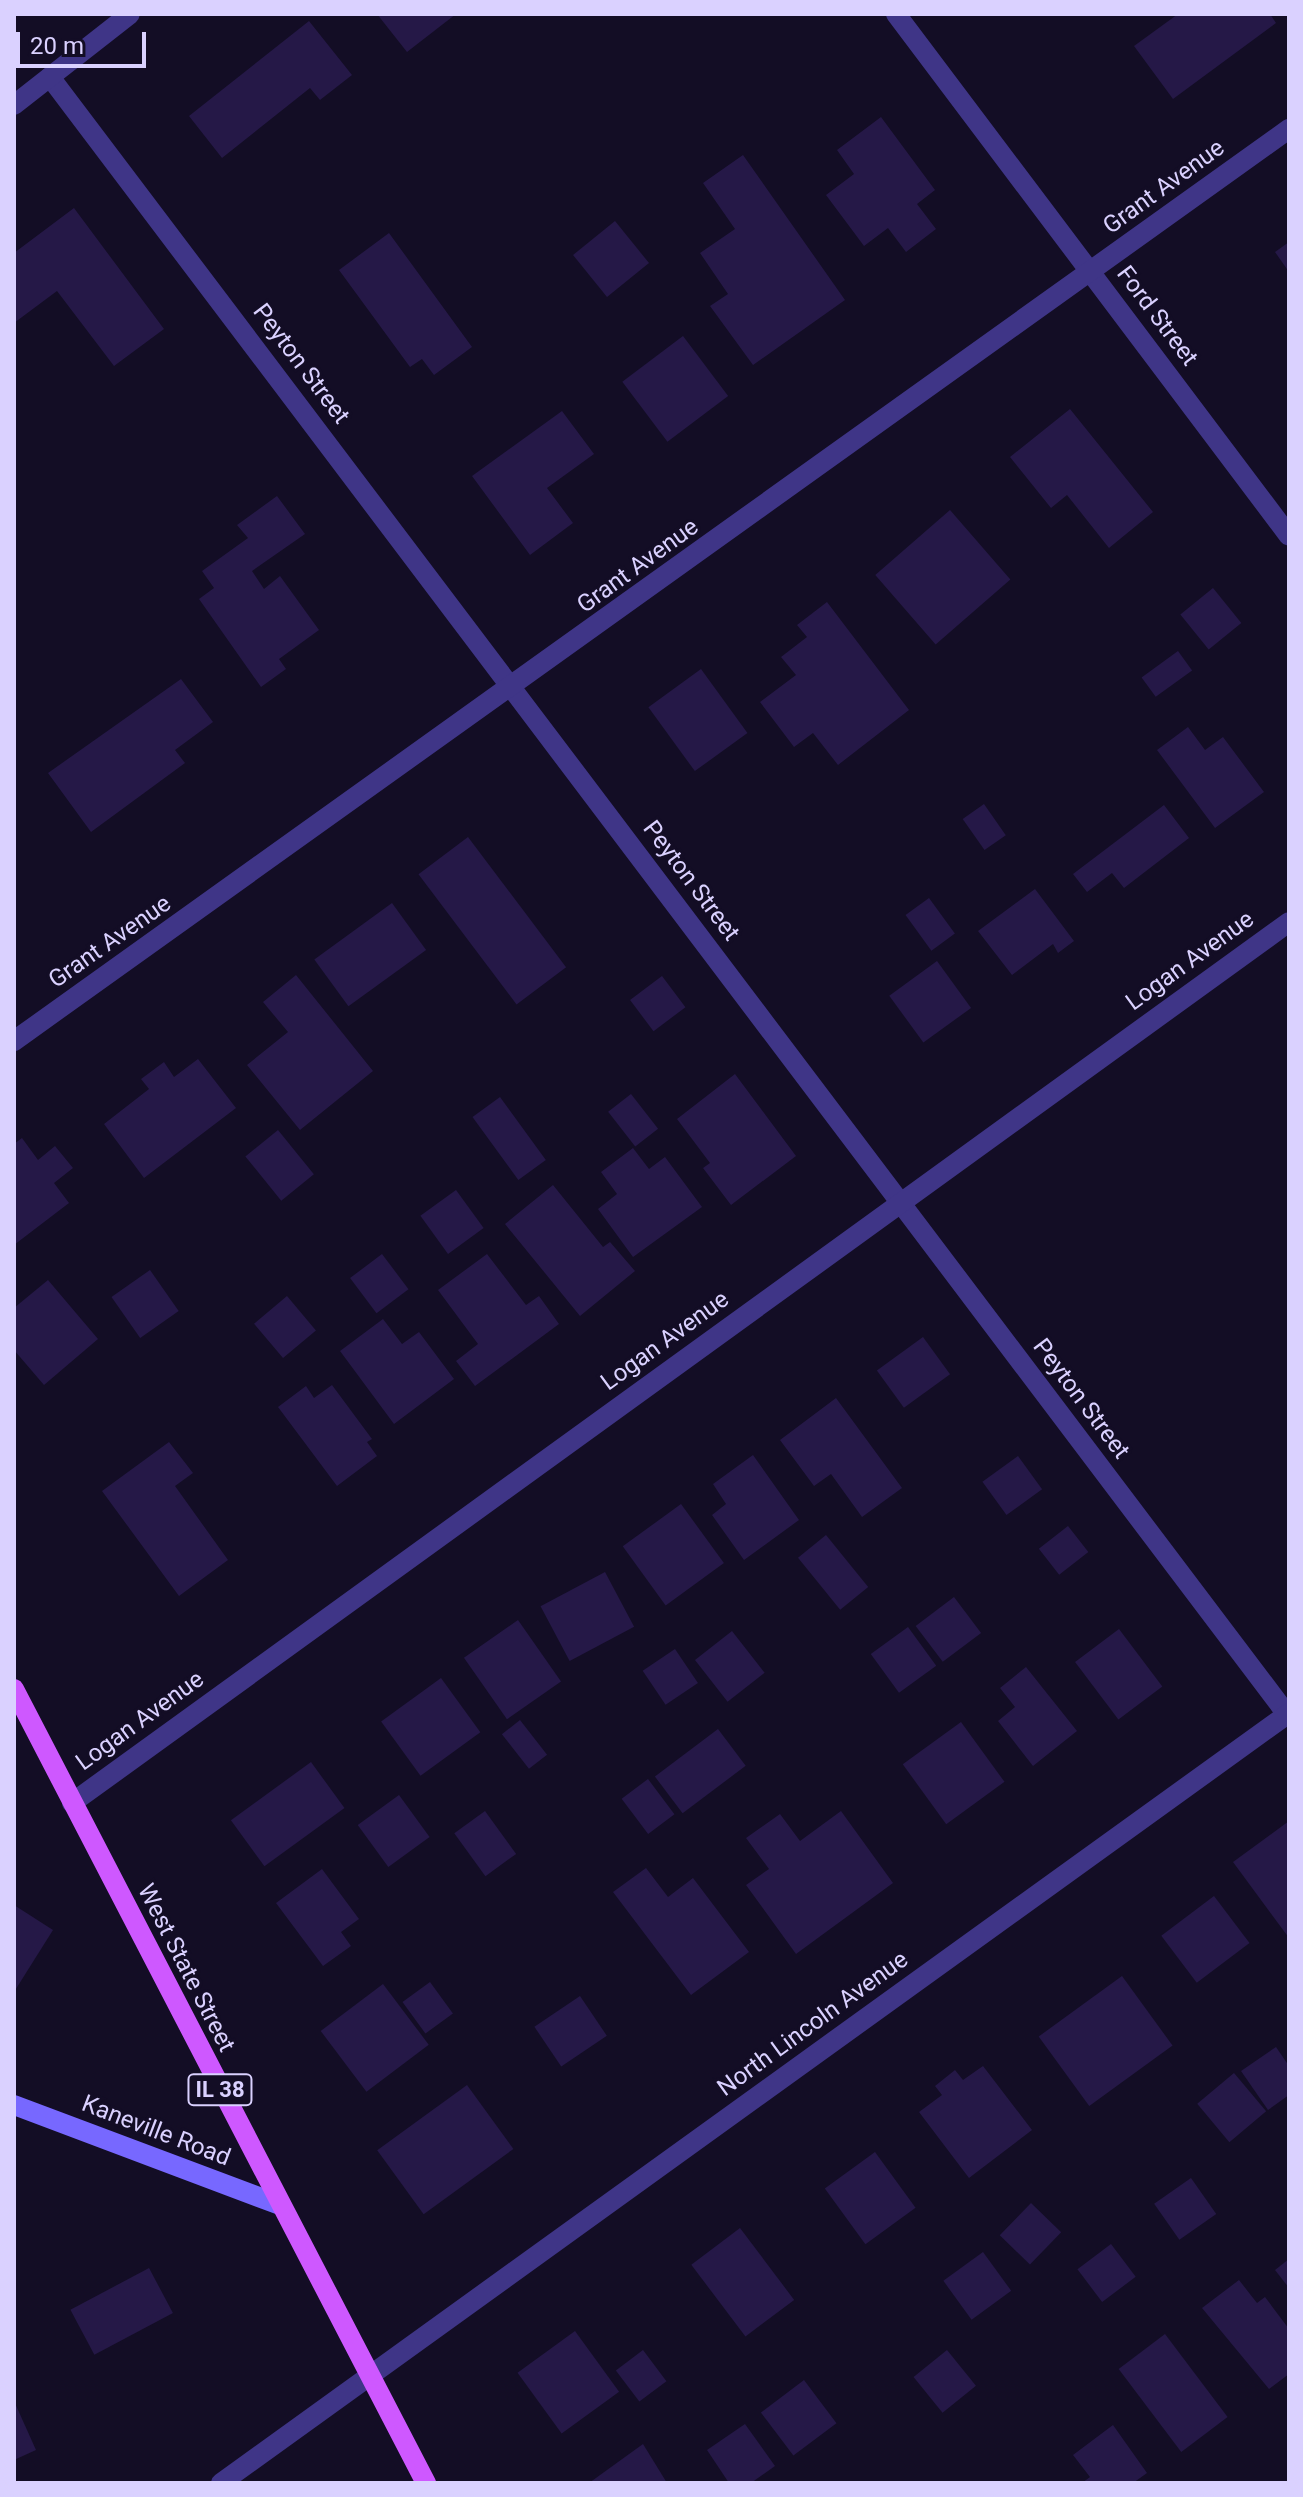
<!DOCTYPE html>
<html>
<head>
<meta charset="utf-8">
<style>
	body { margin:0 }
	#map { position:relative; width:1303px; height:2497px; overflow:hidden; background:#130d25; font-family:Roboto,sans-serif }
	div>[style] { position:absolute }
	.building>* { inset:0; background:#251847; transform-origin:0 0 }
	.minor>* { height:20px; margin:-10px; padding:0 10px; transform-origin:10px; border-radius:10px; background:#3f3587 }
	.secondary>* { height:20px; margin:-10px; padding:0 10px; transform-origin:10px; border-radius:10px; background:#7768ff }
	.primary>* { height:20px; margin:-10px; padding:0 10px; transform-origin:10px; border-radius:10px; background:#ce58ff }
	span { translate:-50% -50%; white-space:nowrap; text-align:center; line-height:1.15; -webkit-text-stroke:6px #130d25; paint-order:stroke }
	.shield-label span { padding:2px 6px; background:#130d25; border:2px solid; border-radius:6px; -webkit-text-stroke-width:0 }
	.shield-label { font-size:22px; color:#dad1ff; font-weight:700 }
	.street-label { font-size:24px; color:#dad1ff }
	.frame { position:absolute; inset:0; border:16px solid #dad1ff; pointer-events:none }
	.scale { position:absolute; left:16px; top:32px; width:130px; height:36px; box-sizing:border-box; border:4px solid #dad1ff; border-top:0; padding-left:10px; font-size:24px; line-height:28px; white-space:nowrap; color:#dad1ff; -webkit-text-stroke:6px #130d25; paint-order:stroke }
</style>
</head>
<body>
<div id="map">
	<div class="building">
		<i style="clip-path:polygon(377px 14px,456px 14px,407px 52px)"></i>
		<i style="clip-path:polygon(1178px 14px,1270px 14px,1276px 23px,1173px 99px,1134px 46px)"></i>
		<i style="clip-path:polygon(309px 21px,352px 75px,320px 100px,310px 88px,222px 158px,189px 116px)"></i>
		<i style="clip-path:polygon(881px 117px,935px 190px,917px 204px,936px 229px,906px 252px,888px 228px,864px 246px,826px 195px,854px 174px,837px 150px)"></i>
		<i style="clip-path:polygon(743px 155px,845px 300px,753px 365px,710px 306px,728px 294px,700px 253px,735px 229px,703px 183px)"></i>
		<i style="clip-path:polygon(74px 208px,164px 329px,114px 366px,57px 291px,14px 323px,14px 253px)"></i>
		<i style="left:615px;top:221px;width:54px;height:54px;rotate:51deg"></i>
		<i style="clip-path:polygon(389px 233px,472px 347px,434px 375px,422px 359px,410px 367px,339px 270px)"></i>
		<i style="clip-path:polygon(1289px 242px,1289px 272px,1275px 252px)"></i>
		<i style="left:683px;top:336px;width:75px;height:76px;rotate:53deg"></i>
		<i style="clip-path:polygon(1070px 409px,1153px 512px,1109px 548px,1067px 495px,1051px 508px,1010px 457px)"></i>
		<i style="clip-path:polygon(562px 411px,594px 454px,547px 488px,573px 523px,530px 555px,472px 476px)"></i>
		<i style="clip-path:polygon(277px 496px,305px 534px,252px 571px,264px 589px,280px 576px,319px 630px,279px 659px,286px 669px,261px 687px,199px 599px,214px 588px,202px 571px,248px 538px,237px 525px)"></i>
		<i style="left:950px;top:510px;width:92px;height:99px;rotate:49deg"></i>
		<i style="left:1213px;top:588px;width:45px;height:42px;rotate:51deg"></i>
		<i style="clip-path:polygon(827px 602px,909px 710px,838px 765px,813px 733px,794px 747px,760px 702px,796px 675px,781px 657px,807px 637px,797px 625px)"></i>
		<i style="left:1178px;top:651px;width:24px;height:45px;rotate:54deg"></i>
		<i style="left:701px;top:669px;width:79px;height:65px;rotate:54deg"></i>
		<i style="clip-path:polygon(181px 679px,213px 722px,175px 750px,185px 763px,91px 832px,48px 773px)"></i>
		<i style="clip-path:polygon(1188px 727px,1205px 750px,1223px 737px,1264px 792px,1215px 828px,1157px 750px)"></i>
		<i style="left:984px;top:804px;width:38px;height:26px;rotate:55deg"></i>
		<i style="clip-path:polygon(1164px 805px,1189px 838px,1124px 888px,1112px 873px,1087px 892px,1073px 874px)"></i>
		<i style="left:468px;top:837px;width:163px;height:62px;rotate:53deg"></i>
		<i style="clip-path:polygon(1035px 889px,1074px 941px,1058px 953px,1053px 944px,1012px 975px,978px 931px)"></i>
		<i style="left:929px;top:898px;width:44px;height:29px;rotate:54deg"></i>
		<i style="left:392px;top:903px;width:58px;height:96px;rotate:54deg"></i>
		<i style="left:937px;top:961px;width:58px;height:59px;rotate:54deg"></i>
		<i style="clip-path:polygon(296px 975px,373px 1071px,300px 1130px,247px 1065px,288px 1032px,263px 1002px)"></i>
		<i style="left:662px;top:976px;width:39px;height:40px;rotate:53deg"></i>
		<i style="clip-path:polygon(198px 1059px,236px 1108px,144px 1178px,104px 1124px,149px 1089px,141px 1079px,164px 1062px,174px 1077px)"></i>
		<i style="clip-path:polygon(735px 1074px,796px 1156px,731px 1205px,703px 1168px,710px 1163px,677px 1119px)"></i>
		<i style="left:631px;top:1094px;width:44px;height:29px;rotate:52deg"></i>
		<i style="left:500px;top:1097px;width:78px;height:34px;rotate:54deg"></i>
		<i style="left:278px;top:1130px;width:57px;height:42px;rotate:51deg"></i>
		<i style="clip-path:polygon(22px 1138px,38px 1160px,55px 1146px,73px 1168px,54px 1183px,69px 1203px,14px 1245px,14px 1144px)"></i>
		<i style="clip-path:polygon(633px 1148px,649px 1169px,665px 1157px,702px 1207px,633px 1257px,598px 1209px,617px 1194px,601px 1172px)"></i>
		<i style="clip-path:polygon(553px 1185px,603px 1247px,610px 1242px,635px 1271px,580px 1316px,505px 1224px)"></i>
		<i style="left:456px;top:1190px;width:47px;height:44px;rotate:54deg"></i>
		<i style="left:382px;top:1254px;width:44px;height:40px;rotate:53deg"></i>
		<i style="clip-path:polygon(487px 1254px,526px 1305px,539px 1296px,559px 1324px,475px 1386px,456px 1361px,478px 1344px,438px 1290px)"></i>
		<i style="left:150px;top:1270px;width:50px;height:47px;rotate:55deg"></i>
		<i style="clip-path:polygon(48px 1280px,98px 1339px,44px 1385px,14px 1350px,14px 1308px)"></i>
		<i style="left:287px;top:1296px;width:45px;height:43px;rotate:50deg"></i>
		<i style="clip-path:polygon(383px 1319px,402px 1344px,419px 1332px,454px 1379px,394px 1424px,340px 1351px)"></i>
		<i style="left:923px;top:1337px;width:46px;height:57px;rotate:54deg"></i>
		<i style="clip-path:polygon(332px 1385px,372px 1439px,367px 1442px,377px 1456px,337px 1486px,278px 1407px,306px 1386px,314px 1398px)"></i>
		<i style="clip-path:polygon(836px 1398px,902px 1488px,862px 1517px,831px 1474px,814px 1486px,780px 1440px)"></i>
		<i style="clip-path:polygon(169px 1442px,193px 1473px,175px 1486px,228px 1560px,179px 1596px,102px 1491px)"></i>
		<i style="clip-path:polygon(753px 1455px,799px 1520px,744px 1560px,712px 1515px,726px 1504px,713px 1484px)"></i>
		<i style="left:1018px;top:1456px;width:41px;height:44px;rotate:54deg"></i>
		<i style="left:681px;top:1504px;width:73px;height:72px;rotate:54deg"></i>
		<i style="left:1068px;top:1526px;width:33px;height:37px;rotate:52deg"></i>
		<i style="left:826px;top:1535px;width:67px;height:36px;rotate:51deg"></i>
		<i style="left:605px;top:1572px;width:62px;height:73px;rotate:62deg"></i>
		<i style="left:954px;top:1597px;width:45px;height:48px;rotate:53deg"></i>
		<i style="left:518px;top:1620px;width:75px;height:66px;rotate:55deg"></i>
		<i style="left:908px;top:1627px;width:48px;height:46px;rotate:54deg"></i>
		<i style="left:1119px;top:1629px;width:72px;height:55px;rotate:53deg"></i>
		<i style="left:732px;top:1631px;width:53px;height:47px;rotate:52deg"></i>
		<i style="left:675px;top:1649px;width:41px;height:39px;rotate:56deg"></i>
		<i style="clip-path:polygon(1026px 1667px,1077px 1731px,1033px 1766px,998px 1721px,1015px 1707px,1000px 1688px)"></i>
		<i style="left:441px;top:1678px;width:67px;height:74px;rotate:54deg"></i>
		<i style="left:520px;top:1720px;width:44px;height:23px;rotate:52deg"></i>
		<i style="left:961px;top:1722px;width:74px;height:72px;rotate:54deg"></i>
		<i style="left:718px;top:1729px;width:46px;height:79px;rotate:53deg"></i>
		<i style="left:311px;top:1762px;width:57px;height:99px;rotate:54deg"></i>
		<i style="left:648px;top:1779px;width:44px;height:33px;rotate:53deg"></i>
		<i style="left:399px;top:1795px;width:52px;height:51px;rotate:54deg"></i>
		<i style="left:485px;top:1811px;width:53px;height:38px;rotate:54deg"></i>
		<i style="clip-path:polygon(841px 1811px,893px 1883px,796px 1954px,746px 1885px,769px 1869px,746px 1838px,780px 1814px,800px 1841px)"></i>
		<i style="clip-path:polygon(1289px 1821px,1289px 1938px,1233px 1862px)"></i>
		<i style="clip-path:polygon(646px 1868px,668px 1897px,693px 1878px,749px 1952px,691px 1995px,613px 1892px)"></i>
		<i style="clip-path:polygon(322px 1869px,359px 1919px,341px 1932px,351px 1946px,323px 1966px,276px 1903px)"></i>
		<i style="left:1214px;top:1896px;width:59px;height:66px;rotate:53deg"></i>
		<i style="clip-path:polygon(14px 1905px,53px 1930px,14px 1992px)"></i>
		<i style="left:1122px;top:1976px;width:86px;height:103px;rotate:54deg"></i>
		<i style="left:430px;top:1982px;width:39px;height:34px;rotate:54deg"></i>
		<i style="left:383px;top:1984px;width:76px;height:78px;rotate:53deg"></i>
		<i style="left:580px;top:1996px;width:48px;height:55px;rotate:56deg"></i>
		<i style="clip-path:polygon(1276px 2047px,1289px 2066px,1289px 2095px,1268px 2110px,1241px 2071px)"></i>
		<i style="clip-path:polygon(983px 2066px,1032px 2130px,969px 2178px,919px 2112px,942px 2095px,935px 2086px,955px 2070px,963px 2080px)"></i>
		<i style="left:1234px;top:2073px;width:50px;height:48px;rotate:50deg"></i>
		<i style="left:467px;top:2085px;width:79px;height:111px;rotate:54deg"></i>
		<i style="left:875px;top:2152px;width:69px;height:62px;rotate:54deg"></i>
		<i style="left:1191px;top:2178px;width:44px;height:45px;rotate:55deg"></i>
		<i style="left:1031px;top:2203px;width:42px;height:45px;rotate:44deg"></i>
		<i style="left:740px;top:2228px;width:90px;height:61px;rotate:53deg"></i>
		<i style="left:1111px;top:2244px;width:41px;height:42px;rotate:53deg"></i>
		<i style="left:983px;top:2252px;width:48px;height:49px;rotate:54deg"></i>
		<i style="clip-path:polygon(1289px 2259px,1289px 2288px,1275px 2270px)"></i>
		<i style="left:149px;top:2268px;width:51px;height:89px;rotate:62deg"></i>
		<i style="clip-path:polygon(1239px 2280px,1257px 2303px,1265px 2297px,1289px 2329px,1289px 2374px,1269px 2389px,1202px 2308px)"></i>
		<i style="left:575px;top:2331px;width:75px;height:71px;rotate:54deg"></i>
		<i style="left:1165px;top:2334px;width:104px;height:58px;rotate:53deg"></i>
		<i style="left:643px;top:2350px;width:39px;height:34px;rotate:53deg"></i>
		<i style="left:947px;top:2350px;width:46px;height:43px;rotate:51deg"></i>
		<i style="left:804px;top:2380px;width:54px;height:54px;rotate:53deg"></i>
		<i style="clip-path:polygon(14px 2401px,36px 2450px,14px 2460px)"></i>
		<i style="clip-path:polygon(745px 2424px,775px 2466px,751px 2483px,729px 2483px,707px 2450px)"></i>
		<i style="clip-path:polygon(1113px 2425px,1147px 2473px,1133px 2483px,1082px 2483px,1090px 2477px,1073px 2455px)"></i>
		<i style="clip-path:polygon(643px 2444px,667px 2483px,589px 2483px)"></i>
	</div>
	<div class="minor">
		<i style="left:896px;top:14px;width:653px;rotate:53.02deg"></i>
		<i style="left:50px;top:77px;width:2055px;rotate:52.93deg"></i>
		<i style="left:14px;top:105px;width:147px;rotate:-38.1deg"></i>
		<i style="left:14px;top:1041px;width:1568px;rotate:-35.58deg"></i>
		<i style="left:72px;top:1803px;width:1502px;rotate:-35.9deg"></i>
		<i style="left:221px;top:2483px;width:1317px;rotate:-35.79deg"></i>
	</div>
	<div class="secondary">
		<i style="left:14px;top:2105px;width:284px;rotate:20.6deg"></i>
	</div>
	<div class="primary">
		<i style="left:14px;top:1689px;width:895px;rotate:62.58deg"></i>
	</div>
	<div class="shield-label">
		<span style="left:220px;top:2090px">IL 38</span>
	</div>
	<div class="street-label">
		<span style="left:1164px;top:187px;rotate:-36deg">Grant Avenue</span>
		<span style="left:1157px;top:316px;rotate:53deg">Ford Street</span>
		<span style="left:301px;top:364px;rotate:53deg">Peyton Street</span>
		<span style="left:638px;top:566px;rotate:-36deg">Grant Avenue</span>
		<span style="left:691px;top:881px;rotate:53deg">Peyton Street</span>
		<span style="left:110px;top:942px;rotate:-35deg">Grant Avenue</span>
		<span style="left:1190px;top:961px;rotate:-36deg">Logan Avenue</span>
		<span style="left:665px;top:1341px;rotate:-36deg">Logan Avenue</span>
		<span style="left:1081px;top:1399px;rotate:53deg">Peyton Street</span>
		<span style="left:140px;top:1721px;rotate:-36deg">Logan Avenue</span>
		<span style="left:186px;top:1968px;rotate:63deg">West State Street</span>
		<span style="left:813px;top:2024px;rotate:-36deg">North Lincoln Avenue</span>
		<span style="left:156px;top:2131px;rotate:21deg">Kaneville Road</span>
	</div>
	<div class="frame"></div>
	<div class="scale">20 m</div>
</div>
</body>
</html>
